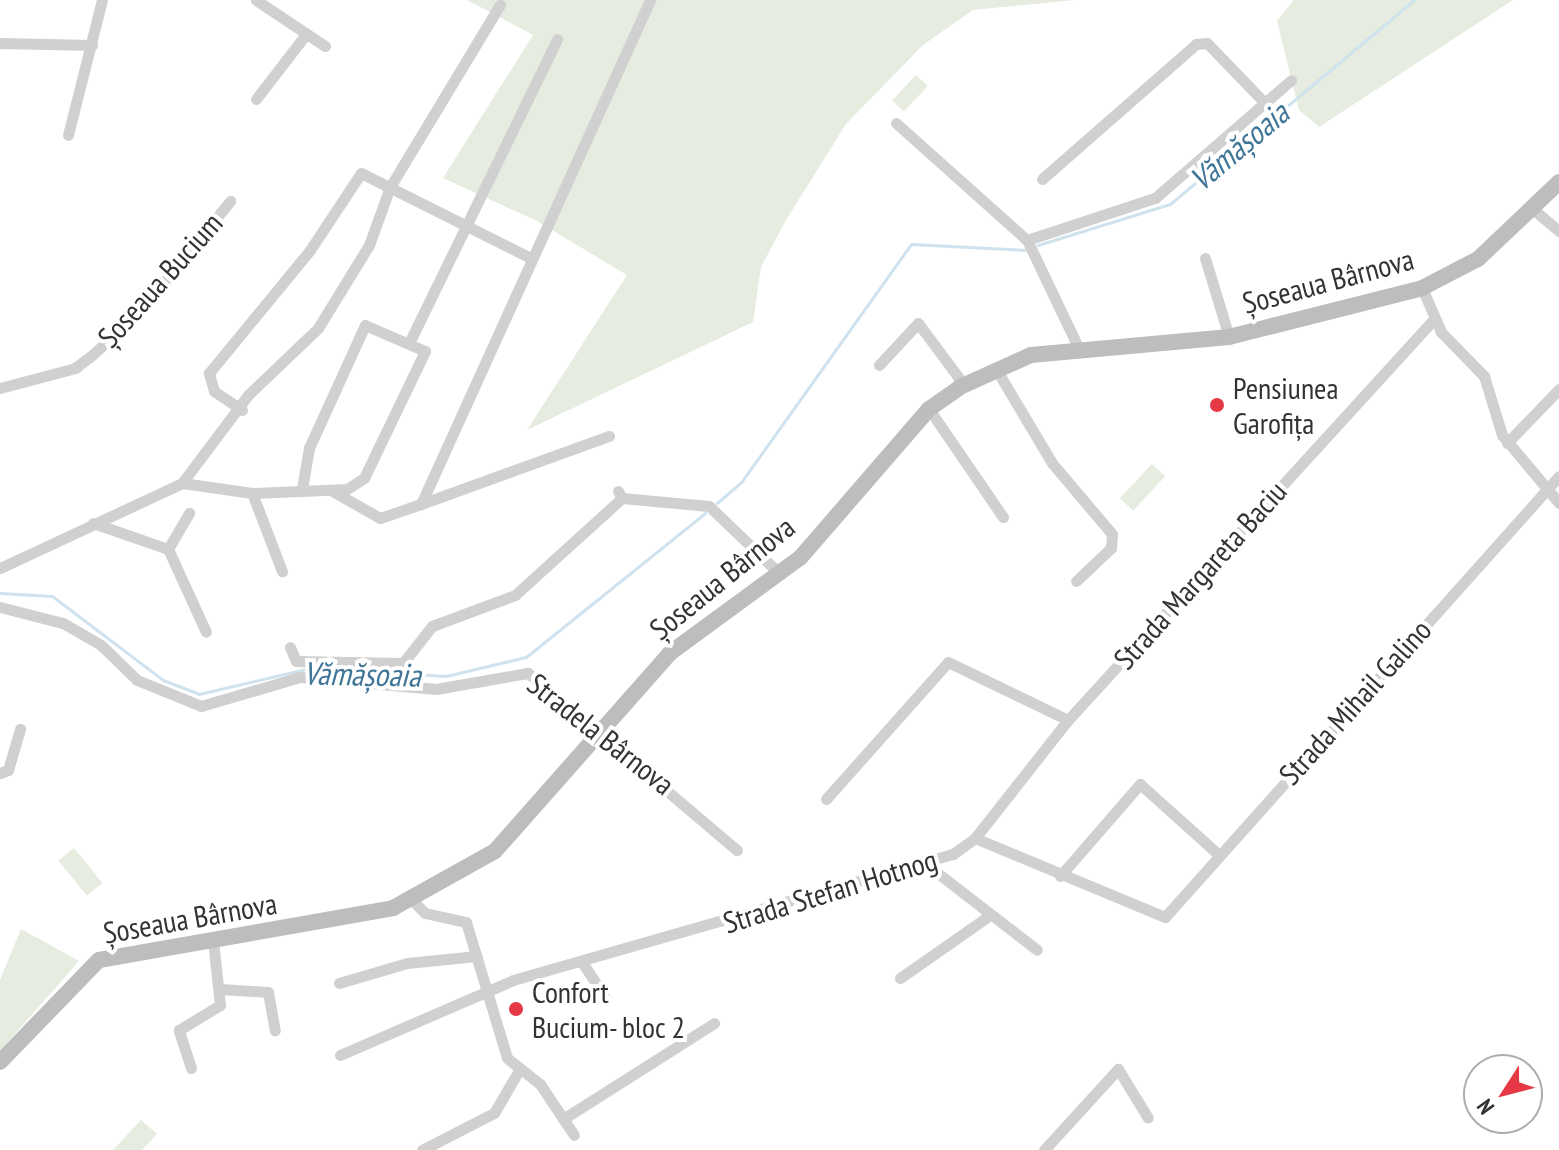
<!DOCTYPE html>
<html>
<head>
<meta charset="utf-8">
<style>
	body { margin:0 }
	#map { position:relative; width:1559px; height:1150px; overflow:hidden; background:#fff; font-family:"PT Sans Narrow",sans-serif }
	div>[style] { position:absolute }
	.green>* { inset:0; background:#e6ecdf; transform-origin:0 0 }
	.stream>* { height:3px; margin:-1.5px; padding:0 1.5px; transform-origin:1.5px; border-radius:1.5px; background:#cfe2ee }
	.minor>* { height:11px; margin:-5.5px; padding:0 5.5px; transform-origin:5.5px; border-radius:5.5px; background:#d0d0d0 }
	.secondary>* { height:16px; margin:-8px; padding:0 8px; transform-origin:8px; border-radius:8px; background:#bdbdbd }
	.dots>* { width:22px; height:22px; translate:-50% -50%; box-sizing:border-box; border:4px solid #fff; border-radius:50% }
	span { translate:-50% -50%; white-space:nowrap; text-align:center; line-height:1.15; -webkit-text-stroke:8px #fff; paint-order:stroke }
	.street-label { font-size:30px; color:#333 }
	.poi-label { font-size:30px; color:#333 }
	.left { translate:0 -50%; text-align:left }
	.water-label { font-size:32px; color:#3f7597; font-style:italic }
	.north { position:absolute; left:1463px; top:1054px; width:80px; height:80px; box-sizing:border-box; background:#fff; border:2px solid #adadad; border-radius:50%; rotate:234deg; font-size:22px; font-weight:700; line-height:32px; text-align:center; color:#333 }
	.north::after { content:''; display:block; margin:auto; width:28px; height:36px; background:#e63946; clip-path:polygon(50% 0,100% 100%,50% 72%,0 100%) }
</style>
</head>
<body>
<div id="map">
	<div class="green">
		<i style="clip-path:polygon(467px 0,1075px 0,973px 10px,923px 45px,846px 124px,786px 220px,761px 267px,753px 322px,527px 430px,627px 275px,537px 221px,443px 178px,533px 35px)"></i>
		<i style="clip-path:polygon(1294px 0,1513px 0,1319px 127px,1299px 110px,1277px 21px)"></i>
		<i style="left:916px;top:75px;width:16px;height:35px;rotate:43deg"></i>
		<i style="left:1152px;top:464px;width:18px;height:47px;rotate:43deg"></i>
		<i style="left:74px;top:848px;width:45px;height:20px;rotate:51deg"></i>
		<i style="clip-path:polygon(21px 929px,79px 961px,0 1051px,0 980px)"></i>
		<i style="clip-path:polygon(141px 1120px,157px 1134px,142px 1150px,113px 1150px)"></i>
	</div>
	<div class="stream">
		<i style="left:1038px;top:245px;width:138px;rotate:-17.3deg"></i>
		<i style="left:1170px;top:204px;width:318px;rotate:-39.9deg"></i>
		<i style="left:717px;top:503px;width:33px;rotate:-41deg"></i>
		<i style="left:742px;top:481px;width:291px;rotate:-54.5deg"></i>
		<i style="left:911px;top:244px;width:114px;rotate:3deg"></i>
		<i style="left:0;top:593px;width:52px;rotate:3.3deg"></i>
		<i style="left:52px;top:596px;width:139px;rotate:37.1deg"></i>
		<i style="left:163px;top:680px;width:39px;rotate:21deg"></i>
		<i style="left:199px;top:694px;width:114px;rotate:-13.2deg"></i>
		<i style="left:310px;top:668px;width:136px;rotate:3.4deg"></i>
		<i style="left:446px;top:676px;width:82px;rotate:-13.4deg"></i>
		<i style="left:526px;top:657px;width:230px;rotate:-38.8deg"></i>
	</div>
	<div class="minor">
		<i style="left:256px;top:0;width:83px;rotate:33.7deg"></i>
		<i style="left:0;top:43px;width:92px;rotate:1.2deg"></i>
		<i style="left:256px;top:99px;width:82px;rotate:-52.4deg"></i>
		<i style="left:896px;top:123px;width:176px;rotate:41.8deg"></i>
		<i style="left:1027px;top:240px;width:121px;rotate:64.5deg"></i>
		<i style="left:68px;top:135px;width:139px;rotate:-75.9deg"></i>
		<i style="left:1042px;top:179px;width:205px;rotate:-41.2deg"></i>
		<i style="left:1196px;top:44px;width:11px;rotate:-5deg"></i>
		<i style="left:1207px;top:43px;width:83px;rotate:46deg"></i>
		<i style="left:1534px;top:210px;width:33px;rotate:40deg"></i>
		<i style="left:1027px;top:240px;width:135px;rotate:-18.2deg"></i>
		<i style="left:1155px;top:198px;width:180px;rotate:-40.9deg"></i>
		<i style="left:1205px;top:258px;width:83px;rotate:73.1deg"></i>
		<i style="left:1422px;top:288px;width:48px;rotate:66.6deg"></i>
		<i style="left:1441px;top:332px;width:62px;rotate:45.7deg"></i>
		<i style="left:1484px;top:376px;width:62px;rotate:73deg"></i>
		<i style="left:1502px;top:435px;width:89px;rotate:50deg"></i>
		<i style="left:409px;top:343px;width:338px;rotate:-64deg"></i>
		<i style="left:879px;top:365px;width:57px;rotate:-47.1deg"></i>
		<i style="left:918px;top:323px;width:77px;rotate:53.4deg"></i>
		<i style="left:996px;top:369px;width:109px;rotate:59.2deg"></i>
		<i style="left:1052px;top:463px;width:93px;rotate:49.8deg"></i>
		<i style="left:1112px;top:534px;width:14px;rotate:94deg"></i>
		<i style="left:1111px;top:548px;width:48px;rotate:136.7deg"></i>
		<i style="left:0;top:388px;width:78px;rotate:-14.9deg"></i>
		<i style="left:75px;top:368px;width:21px;rotate:-37deg"></i>
		<i style="left:92px;top:355px;width:62px;rotate:-41.7deg"></i>
		<i style="left:138px;top:314px;width:146px;rotate:-50.8deg"></i>
		<i style="left:929px;top:409px;width:131px;rotate:55.6deg"></i>
		<i style="left:242px;top:410px;width:34px;rotate:-146deg"></i>
		<i style="left:214px;top:391px;width:19px;rotate:-106deg"></i>
		<i style="left:209px;top:373px;width:159px;rotate:-50.6deg"></i>
		<i style="left:310px;top:250px;width:92px;rotate:-56.5deg"></i>
		<i style="left:361px;top:173px;width:190px;rotate:26.6deg"></i>
		<i style="left:1507px;top:443px;width:75px;rotate:-46.1deg"></i>
		<i style="left:182px;top:483px;width:110px;rotate:-53.1deg"></i>
		<i style="left:248px;top:395px;width:97px;rotate:-43.7deg"></i>
		<i style="left:318px;top:328px;width:97px;rotate:-58.4deg"></i>
		<i style="left:369px;top:245px;width:62px;rotate:-70.1deg"></i>
		<i style="left:390px;top:187px;width:213px;rotate:-58.9deg"></i>
		<i style="left:618px;top:491px;width:8px;rotate:60deg"></i>
		<i style="left:622px;top:498px;width:87px;rotate:5.3deg"></i>
		<i style="left:709px;top:506px;width:98px;rotate:43.8deg"></i>
		<i style="left:334px;top:492px;width:53px;rotate:29.5deg"></i>
		<i style="left:380px;top:518px;width:43px;rotate:-18.9deg"></i>
		<i style="left:421px;top:504px;width:554px;rotate:-65.56deg"></i>
		<i style="left:252px;top:493px;width:84px;rotate:69deg"></i>
		<i style="left:421px;top:504px;width:200px;rotate:-19.9deg"></i>
		<i style="left:93px;top:523px;width:79px;rotate:19.1deg"></i>
		<i style="left:168px;top:549px;width:91px;rotate:65.4deg"></i>
		<i style="left:168px;top:549px;width:42px;rotate:-59.7deg"></i>
		<i style="left:0;top:568px;width:201px;rotate:-25deg"></i>
		<i style="left:182px;top:483px;width:71px;rotate:8.1deg"></i>
		<i style="left:252px;top:493px;width:95px;rotate:-2.4deg"></i>
		<i style="left:347px;top:489px;width:20px;rotate:-33deg"></i>
		<i style="left:364px;top:478px;width:141px;rotate:-64.3deg"></i>
		<i style="left:425px;top:351px;width:65px;rotate:-156.6deg"></i>
		<i style="left:365px;top:325px;width:135px;rotate:114.5deg"></i>
		<i style="left:309px;top:448px;width:42px;rotate:99.7deg"></i>
		<i style="left:0;top:607px;width:65px;rotate:14.3deg"></i>
		<i style="left:63px;top:623px;width:44px;rotate:30.1deg"></i>
		<i style="left:101px;top:645px;width:50px;rotate:44.2deg"></i>
		<i style="left:137px;top:680px;width:69px;rotate:22.1deg"></i>
		<i style="left:201px;top:706px;width:103px;rotate:-16.3deg"></i>
		<i style="left:300px;top:677px;width:137px;rotate:5deg"></i>
		<i style="left:436px;top:689px;width:93px;rotate:-9.9deg"></i>
		<i style="left:528px;top:673px;width:274px;rotate:40.3deg"></i>
		<i style="left:290px;top:647px;width:15px;rotate:67deg"></i>
		<i style="left:296px;top:661px;width:107px;rotate:1.1deg"></i>
		<i style="left:403px;top:663px;width:47px;rotate:-51.9deg"></i>
		<i style="left:432px;top:626px;width:89px;rotate:-20.5deg"></i>
		<i style="left:515px;top:595px;width:144px;rotate:-42.2deg"></i>
		<i style="left:0;top:773px;width:9px;rotate:-21deg"></i>
		<i style="left:8px;top:770px;width:43px;rotate:-73.7deg"></i>
		<i style="left:826px;top:799px;width:183px;rotate:-48.3deg"></i>
		<i style="left:948px;top:662px;width:133px;rotate:25.8deg"></i>
		<i style="left:975px;top:838px;width:150px;rotate:-51.8deg"></i>
		<i style="left:1068px;top:720px;width:543px;rotate:-47.61deg"></i>
		<i style="left:922px;top:861px;width:145px;rotate:37.7deg"></i>
		<i style="left:1060px;top:876px;width:122px;rotate:-49deg"></i>
		<i style="left:1140px;top:784px;width:106px;rotate:41.9deg"></i>
		<i style="left:413px;top:901px;width:17px;rotate:45deg"></i>
		<i style="left:425px;top:913px;width:42px;rotate:12.4deg"></i>
		<i style="left:466px;top:922px;width:142px;rotate:73.2deg"></i>
		<i style="left:507px;top:1058px;width:42px;rotate:38.2deg"></i>
		<i style="left:540px;top:1084px;width:61px;rotate:56.3deg"></i>
		<i style="left:582px;top:962px;width:44px;rotate:57deg"></i>
		<i style="left:900px;top:978px;width:110px;rotate:-35deg"></i>
		<i style="left:339px;top:983px;width:71px;rotate:-16.4deg"></i>
		<i style="left:407px;top:963px;width:70px;rotate:-5.7deg"></i>
		<i style="left:220px;top:989px;width:48px;rotate:3.6deg"></i>
		<i style="left:268px;top:992px;width:39px;rotate:80deg"></i>
		<i style="left:340px;top:1055px;width:189px;rotate:-23.4deg"></i>
		<i style="left:513px;top:980px;width:458px;rotate:-16deg"></i>
		<i style="left:953px;top:854px;width:27px;rotate:-36deg"></i>
		<i style="left:975px;top:838px;width:206px;rotate:22.6deg"></i>
		<i style="left:1165px;top:917px;width:591px;rotate:-48.22deg"></i>
		<i style="left:191px;top:1068px;width:40px;rotate:-108deg"></i>
		<i style="left:179px;top:1030px;width:48px;rotate:-31.4deg"></i>
		<i style="left:220px;top:1005px;width:64px;rotate:-96.2deg"></i>
		<i style="left:563px;top:1119px;width:179px;rotate:-32.4deg"></i>
		<i style="left:422px;top:1150px;width:81px;rotate:-27.2deg"></i>
		<i style="left:494px;top:1113px;width:48px;rotate:-59.7deg"></i>
		<i style="left:1044px;top:1150px;width:110px;rotate:-47.6deg"></i>
		<i style="left:1118px;top:1069px;width:57px;rotate:58.5deg"></i>
	</div>
	<div class="secondary">
		<i style="left:0;top:1062px;width:142px;rotate:-45.9deg"></i>
		<i style="left:99px;top:960px;width:299px;rotate:-10deg"></i>
		<i style="left:393px;top:908px;width:117px;rotate:-29.2deg"></i>
		<i style="left:495px;top:851px;width:264px;rotate:-48.5deg"></i>
		<i style="left:670px;top:653px;width:161px;rotate:-36.2deg"></i>
		<i style="left:800px;top:558px;width:197px;rotate:-49.1deg"></i>
		<i style="left:929px;top:409px;width:38px;rotate:-35deg"></i>
		<i style="left:960px;top:387px;width:78px;rotate:-24.3deg"></i>
		<i style="left:1031px;top:355px;width:199px;rotate:-5.2deg"></i>
		<i style="left:1229px;top:337px;width:199px;rotate:-14.2deg"></i>
		<i style="left:1422px;top:288px;width:63px;rotate:-27.4deg"></i>
		<i style="left:1478px;top:259px;width:112px;rotate:-43.5deg"></i>
	</div>
	<div class="dots">
		<i style="left:1217px;top:405px;background:#e63946"></i>
		<i style="left:516px;top:1009px;background:#e63946"></i>
	</div>
	<div class="street-label">
		<span style="left:160px;top:280px;rotate:-48deg">Șoseaua Bucium</span>
		<span style="left:1328px;top:281px;rotate:-15deg">Șoseaua Bârnova</span>
		<span style="left:1200px;top:575px;rotate:-48deg">Strada Margareta Baciu</span>
		<span style="left:722px;top:578px;rotate:-39deg">Șoseaua Bârnova</span>
		<span style="left:1355px;top:702px;rotate:-48deg">Strada Mihail Galino</span>
		<span style="left:601px;top:734px;rotate:38deg">Stradela Bârnova</span>
		<span style="left:830px;top:891px;rotate:-17deg">Strada Stefan Hotnog</span>
		<span style="left:190px;top:918px;rotate:-10deg">Șoseaua Bârnova</span>
	</div>
	<div class="poi-label">
		<span class="left" style="left:1233px;top:405px">Pensiunea<br>Garofița</span>
		<span class="left" style="left:532px;top:1009px">Confort<br>Bucium- bloc 2</span>
	</div>
	<div class="water-label">
		<span style="left:1239px;top:146px;rotate:-40deg">Vămășoaia</span>
		<span style="left:362px;top:674px;rotate:1deg">Vămășoaia</span>
	</div>
	<div class="north">N</div>
</div>
</body>
</html>
